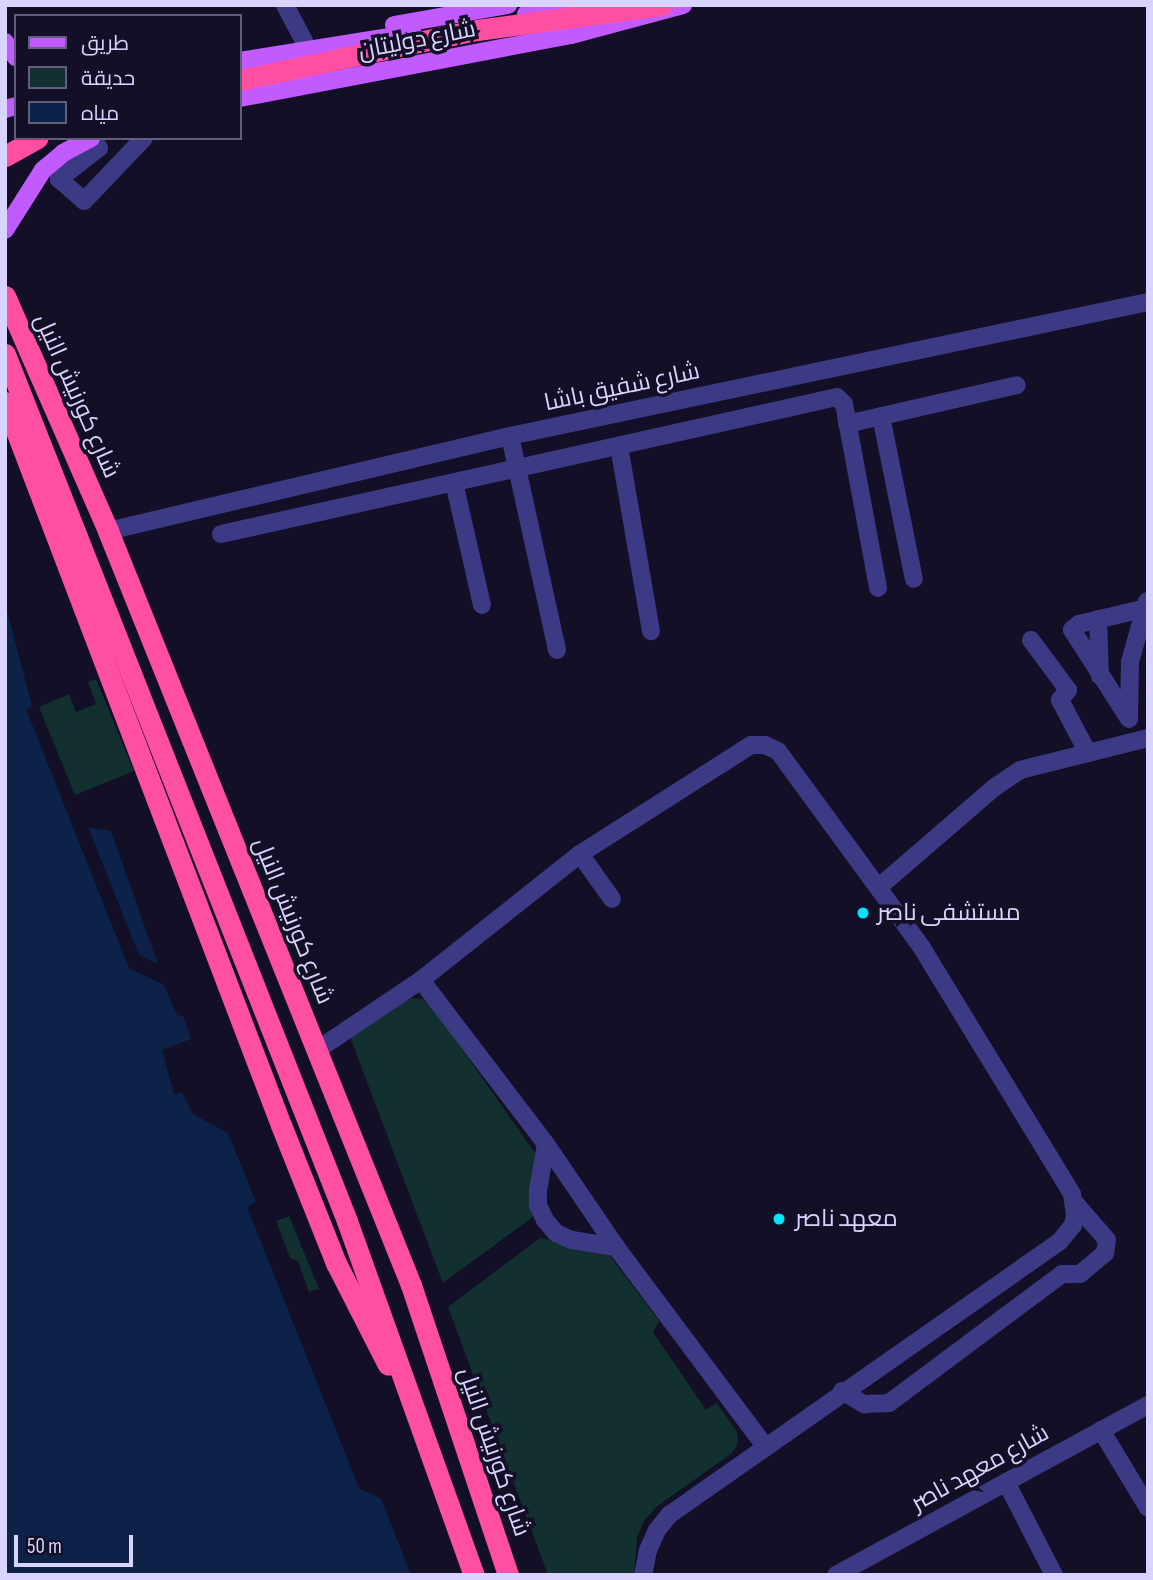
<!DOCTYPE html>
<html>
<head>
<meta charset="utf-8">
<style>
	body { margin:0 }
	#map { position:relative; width:1153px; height:1580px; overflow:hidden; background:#130f26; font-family:"Sofia Sans Condensed",Cairo,sans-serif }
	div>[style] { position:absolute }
	.green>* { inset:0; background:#12302f }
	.water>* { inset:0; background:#0c2248 }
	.minor>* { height:18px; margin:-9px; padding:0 9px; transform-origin:9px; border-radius:9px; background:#3d3a85 }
	.major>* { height:18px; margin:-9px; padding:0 9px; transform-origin:9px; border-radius:9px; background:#c25bff }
	.highway>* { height:21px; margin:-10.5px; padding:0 10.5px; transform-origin:10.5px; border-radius:10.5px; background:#ff4fa3 }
	.dots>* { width:19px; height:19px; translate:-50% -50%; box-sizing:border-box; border:4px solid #130f26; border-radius:50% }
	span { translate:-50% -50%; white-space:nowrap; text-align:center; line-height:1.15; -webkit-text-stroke:7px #130f26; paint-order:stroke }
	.street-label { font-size:24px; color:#d9d4ff }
	.poi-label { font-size:24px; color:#d9d4ff }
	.left { translate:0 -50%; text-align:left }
	.frame { position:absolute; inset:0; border:7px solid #d9d4ff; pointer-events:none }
	.legend { position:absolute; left:14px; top:14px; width:228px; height:126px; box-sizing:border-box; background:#130f26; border:2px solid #625e7d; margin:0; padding:9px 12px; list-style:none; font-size:21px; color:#d9d4ff }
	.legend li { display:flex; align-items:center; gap:14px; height:35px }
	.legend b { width:35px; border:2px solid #625e7d }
	.scale { position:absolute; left:14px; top:1535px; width:119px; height:32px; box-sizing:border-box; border:4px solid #d9d4ff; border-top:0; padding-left:9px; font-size:21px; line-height:24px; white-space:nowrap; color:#d9d4ff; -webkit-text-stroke:5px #130f26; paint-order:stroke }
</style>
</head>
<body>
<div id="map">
	<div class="green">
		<i style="clip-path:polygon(96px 679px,134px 771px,75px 795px,39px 707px,69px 694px,76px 712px,96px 704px,88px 682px)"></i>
		<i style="clip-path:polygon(410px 998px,423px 999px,433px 1008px,537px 1156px,533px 1217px,443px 1283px,350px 1037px)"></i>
		<i style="clip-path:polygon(289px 1216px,319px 1289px,309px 1292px,298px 1261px,290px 1258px,276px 1221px)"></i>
		<i style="clip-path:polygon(540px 1238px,607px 1252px,659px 1321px,653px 1332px,706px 1410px,717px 1403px,737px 1432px,738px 1443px,732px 1453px,656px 1507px,644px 1521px,637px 1538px,634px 1575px,548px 1575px,448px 1307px)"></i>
	</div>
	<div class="water">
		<i style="clip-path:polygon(5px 603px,32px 706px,26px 709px,129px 968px,164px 985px,177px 1015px,183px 1016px,191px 1039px,162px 1050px,174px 1094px,182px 1093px,193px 1114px,228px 1133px,256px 1202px,247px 1207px,359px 1488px,381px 1499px,411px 1575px,5px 1575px)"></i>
		<i style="clip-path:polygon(88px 827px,111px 831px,158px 964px,139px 955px)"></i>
	</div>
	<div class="minor">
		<i style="left:285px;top:5px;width:41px;rotate:62.2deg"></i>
		<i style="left:92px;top:138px;width:12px;rotate:55deg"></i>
		<i style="left:99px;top:148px;width:51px;rotate:142.2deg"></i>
		<i style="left:59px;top:179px;width:33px;rotate:41deg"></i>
		<i style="left:84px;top:201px;width:87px;rotate:-46.4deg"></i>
		<i style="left:881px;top:416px;width:166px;rotate:78.6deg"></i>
		<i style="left:847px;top:424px;width:174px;rotate:-12.9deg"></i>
		<i style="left:510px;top:436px;width:219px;rotate:77.6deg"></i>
		<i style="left:619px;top:446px;width:188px;rotate:80.2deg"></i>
		<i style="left:454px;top:482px;width:126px;rotate:77.2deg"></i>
		<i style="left:108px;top:531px;width:413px;rotate:-13.3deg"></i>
		<i style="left:510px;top:436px;width:652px;rotate:-11.86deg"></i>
		<i style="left:221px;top:534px;width:631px;rotate:-12.54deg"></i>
		<i style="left:837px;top:397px;width:10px;rotate:45deg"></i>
		<i style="left:844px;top:404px;width:187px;rotate:79.5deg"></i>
		<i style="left:1098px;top:619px;width:57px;rotate:88deg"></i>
		<i style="left:1031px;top:640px;width:62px;rotate:53.5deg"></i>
		<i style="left:1068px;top:690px;width:13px;rotate:129deg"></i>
		<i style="left:1060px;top:700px;width:60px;rotate:62.2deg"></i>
		<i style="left:1129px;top:718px;width:56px;rotate:-89deg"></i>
		<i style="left:1130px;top:662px;width:63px;rotate:-74.4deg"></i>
		<i style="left:1129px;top:719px;width:106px;rotate:-122.6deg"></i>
		<i style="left:1072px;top:630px;width:9px;rotate:-41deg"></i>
		<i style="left:1079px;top:624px;width:65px;rotate:-13.4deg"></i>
		<i style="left:580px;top:854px;width:55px;rotate:54.6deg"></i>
		<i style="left:879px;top:887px;width:153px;rotate:-40.8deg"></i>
		<i style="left:995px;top:787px;width:30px;rotate:-34deg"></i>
		<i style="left:1020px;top:770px;width:132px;rotate:-14deg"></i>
		<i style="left:421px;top:980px;width:206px;rotate:52.7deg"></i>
		<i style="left:546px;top:1144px;width:125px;rotate:55.8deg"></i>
		<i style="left:616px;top:1247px;width:247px;rotate:53.2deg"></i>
		<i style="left:317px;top:1050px;width:125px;rotate:-33.9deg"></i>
		<i style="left:421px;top:980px;width:203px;rotate:-38.4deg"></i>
		<i style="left:580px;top:854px;width:203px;rotate:-32.5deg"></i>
		<i style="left:751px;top:745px;width:14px"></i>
		<i style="left:765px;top:745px;width:14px;rotate:25deg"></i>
		<i style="left:778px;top:751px;width:244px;rotate:53.8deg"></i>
		<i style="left:922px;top:948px;width:288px;rotate:58.6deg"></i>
		<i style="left:1072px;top:1194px;width:21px;rotate:82deg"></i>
		<i style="left:1075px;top:1215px;width:10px;rotate:101deg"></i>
		<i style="left:1073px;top:1225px;width:22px;rotate:129deg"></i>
		<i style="left:1059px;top:1242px;width:475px;rotate:145deg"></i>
		<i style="left:670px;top:1514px;width:21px;rotate:129deg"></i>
		<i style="left:657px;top:1530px;width:22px;rotate:114deg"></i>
		<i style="left:648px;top:1550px;width:25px;rotate:101deg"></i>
		<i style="left:546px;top:1144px;width:48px;rotate:99.7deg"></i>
		<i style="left:538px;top:1191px;width:14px;rotate:90deg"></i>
		<i style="left:538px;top:1205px;width:17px;rotate:65deg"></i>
		<i style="left:545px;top:1220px;width:17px;rotate:50deg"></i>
		<i style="left:556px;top:1233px;width:17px;rotate:24deg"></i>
		<i style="left:572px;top:1240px;width:45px;rotate:9deg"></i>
		<i style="left:842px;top:1391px;width:26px;rotate:31deg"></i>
		<i style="left:864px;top:1404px;width:25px;rotate:-2deg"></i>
		<i style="left:889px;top:1403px;width:216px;rotate:-36.7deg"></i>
		<i style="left:1062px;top:1274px;width:18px"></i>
		<i style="left:1080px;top:1274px;width:33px;rotate:-40deg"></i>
		<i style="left:1105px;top:1253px;width:13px;rotate:-81deg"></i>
		<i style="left:1107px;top:1240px;width:49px;rotate:-130.9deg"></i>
		<i style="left:1101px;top:1430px;width:91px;rotate:58.9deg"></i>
		<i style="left:1006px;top:1482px;width:105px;rotate:62.7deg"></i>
		<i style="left:836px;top:1575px;width:355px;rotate:-28.6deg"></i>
	</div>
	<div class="major">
		<i style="left:526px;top:14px;width:50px;rotate:-10.4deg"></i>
		<i style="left:394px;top:25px;width:116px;rotate:-10deg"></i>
		<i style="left:5px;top:42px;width:19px;rotate:54deg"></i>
		<i style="left:240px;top:61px;width:175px;rotate:-9.2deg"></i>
		<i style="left:240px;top:98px;width:337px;rotate:-10.8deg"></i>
		<i style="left:571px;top:35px;width:116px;rotate:-15deg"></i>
		<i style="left:5px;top:109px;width:11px;rotate:-15deg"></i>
		<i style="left:5px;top:230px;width:71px;rotate:-57.7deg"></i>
		<i style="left:43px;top:170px;width:26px;rotate:-40deg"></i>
		<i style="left:63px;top:153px;width:32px;rotate:-28deg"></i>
	</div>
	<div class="highway">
		<i style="left:240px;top:80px;width:235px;rotate:-12deg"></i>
		<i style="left:470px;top:31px;width:194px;rotate:-7.7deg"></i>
		<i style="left:5px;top:156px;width:37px;rotate:-29deg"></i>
		<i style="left:5px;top:296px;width:257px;rotate:66.3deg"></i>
		<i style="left:108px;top:531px;width:813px;rotate:68.11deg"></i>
		<i style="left:411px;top:1285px;width:306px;rotate:71.5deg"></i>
		<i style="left:5px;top:354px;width:932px;rotate:68.47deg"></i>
		<i style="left:347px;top:1221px;width:376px;rotate:70.3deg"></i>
		<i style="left:5px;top:402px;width:774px;rotate:69.11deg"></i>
		<i style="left:281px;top:1125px;width:149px;rotate:68.3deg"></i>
		<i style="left:336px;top:1263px;width:114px;rotate:63deg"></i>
	</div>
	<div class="dots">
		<i style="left:863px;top:913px;background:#00e5ff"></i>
		<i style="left:779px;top:1219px;background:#00e5ff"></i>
	</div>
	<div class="street-label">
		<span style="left:417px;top:40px;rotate:-11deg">شارع دوليتان</span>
		<span style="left:622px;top:387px;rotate:-12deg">شارع شفيق باشا</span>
		<span style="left:77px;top:396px;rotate:66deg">شارع كورنيش النيل</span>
		<span style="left:293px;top:921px;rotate:68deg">شارع كورنيش النيل</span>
		<span style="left:494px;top:1452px;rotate:71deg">شارع كورنيش النيل</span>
		<span style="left:980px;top:1468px;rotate:-29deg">شارع معهد ناصر</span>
	</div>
	<div class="poi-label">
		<span class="left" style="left:877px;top:913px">مستشفى ناصر</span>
		<span class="left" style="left:795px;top:1219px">معهد ناصر</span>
	</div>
	<div class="frame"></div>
	<ul class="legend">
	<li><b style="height:9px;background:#c25bff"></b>طريق</li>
	<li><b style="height:19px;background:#12302f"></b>حديقة</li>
	<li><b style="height:19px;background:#0c2248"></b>مياه</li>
	</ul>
	<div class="scale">50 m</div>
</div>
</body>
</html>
